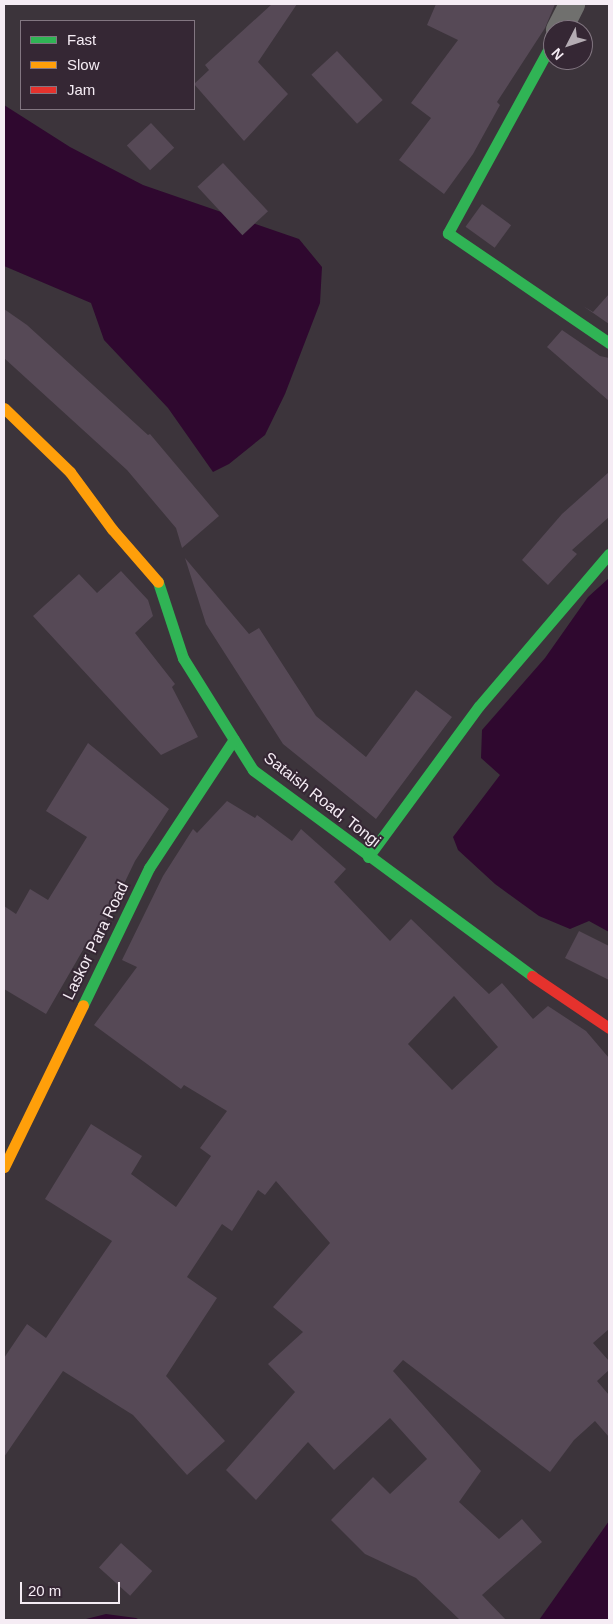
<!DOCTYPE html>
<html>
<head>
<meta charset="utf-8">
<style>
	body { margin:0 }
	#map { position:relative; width:613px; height:1624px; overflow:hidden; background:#3c343b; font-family:Helvetica,sans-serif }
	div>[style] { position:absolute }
	.water>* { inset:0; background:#2f082f }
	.building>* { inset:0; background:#564956; transform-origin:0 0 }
	.street>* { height:26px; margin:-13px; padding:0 13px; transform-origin:13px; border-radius:13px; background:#70706e }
	.fast>* { height:11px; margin:-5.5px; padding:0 5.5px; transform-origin:5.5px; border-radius:5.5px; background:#30b455 }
	.slow>* { height:11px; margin:-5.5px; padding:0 5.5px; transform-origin:5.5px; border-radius:5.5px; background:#ff9f0a }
	.jam>* { height:11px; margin:-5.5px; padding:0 5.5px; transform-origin:5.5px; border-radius:5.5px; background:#e5322d }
	span { translate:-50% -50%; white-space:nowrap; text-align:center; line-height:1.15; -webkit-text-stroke:4px #352734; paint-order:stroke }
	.street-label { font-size:16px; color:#f5ecf4 }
	.frame { position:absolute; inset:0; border:5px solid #f5ecf4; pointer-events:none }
	.legend { position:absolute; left:20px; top:20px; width:175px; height:90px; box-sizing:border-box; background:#352734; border:1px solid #827681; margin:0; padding:6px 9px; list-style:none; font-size:15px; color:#f5ecf4 }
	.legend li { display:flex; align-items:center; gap:10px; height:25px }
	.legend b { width:25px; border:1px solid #827681 }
	.north { position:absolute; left:543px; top:20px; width:50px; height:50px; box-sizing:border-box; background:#352734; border:1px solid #827681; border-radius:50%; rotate:229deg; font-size:14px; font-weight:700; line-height:20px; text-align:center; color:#f5ecf4 }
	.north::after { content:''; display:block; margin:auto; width:18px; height:22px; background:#b4acb3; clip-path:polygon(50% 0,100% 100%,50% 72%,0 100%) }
	.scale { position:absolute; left:20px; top:1582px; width:100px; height:22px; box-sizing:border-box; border:2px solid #f5ecf4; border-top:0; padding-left:6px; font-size:15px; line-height:18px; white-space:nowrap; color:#f5ecf4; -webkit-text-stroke:4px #352734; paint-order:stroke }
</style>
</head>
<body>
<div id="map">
	<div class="water">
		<i style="clip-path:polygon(4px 105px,70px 147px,143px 185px,299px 239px,322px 267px,320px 303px,285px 394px,265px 435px,229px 464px,213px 472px,168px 408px,104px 340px,91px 303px,4px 266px)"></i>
		<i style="clip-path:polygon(609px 578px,609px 932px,589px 921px,570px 929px,539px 916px,495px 884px,458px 850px,453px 837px,500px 775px,481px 758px,482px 730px,545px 658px,588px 597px)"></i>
		<i style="clip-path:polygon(609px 1521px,609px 1620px,539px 1620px)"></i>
		<i style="clip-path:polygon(106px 1614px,136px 1618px,140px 1620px,82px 1620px)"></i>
	</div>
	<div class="building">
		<i style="clip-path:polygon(272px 4px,297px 4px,258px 62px,288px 94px,244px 141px,194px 84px,209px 70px,205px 65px)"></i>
		<i style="clip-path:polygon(436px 4px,555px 4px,545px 28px,497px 102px,500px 105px,473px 154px,444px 194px,399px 160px,431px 118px,411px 103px,458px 40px,427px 25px)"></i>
		<i style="left:337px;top:51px;width:67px;height:35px;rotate:47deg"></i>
		<i style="left:151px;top:123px;width:34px;height:33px;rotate:47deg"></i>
		<i style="left:223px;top:163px;width:66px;height:35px;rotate:47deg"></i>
		<i style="left:482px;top:204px;width:36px;height:28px;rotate:36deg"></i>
		<i style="clip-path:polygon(609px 294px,609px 324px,583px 306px,593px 312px)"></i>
		<i style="clip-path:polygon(4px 309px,27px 325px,148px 435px,150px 434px,219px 516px,182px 548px,176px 528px,127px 470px,4px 358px)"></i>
		<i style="clip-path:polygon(562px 330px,600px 356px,609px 358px,609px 401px,547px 347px)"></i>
		<i style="clip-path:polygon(609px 472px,609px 517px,572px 550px,577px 554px,548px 585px,522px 560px,562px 514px)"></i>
		<i style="clip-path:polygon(185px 558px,249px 634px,259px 628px,316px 716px,366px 757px,416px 690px,452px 717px,376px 819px,283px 744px,206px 624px)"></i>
		<i style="clip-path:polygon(121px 571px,148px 600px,153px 616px,135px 633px,175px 684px,172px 687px,198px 737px,161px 755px,33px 616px,79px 574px,97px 593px)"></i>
		<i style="clip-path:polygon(88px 743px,169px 809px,135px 861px,94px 946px,87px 943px,46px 1014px,4px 989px,4px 906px,16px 914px,30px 889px,48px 900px,87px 837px,46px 811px)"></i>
		<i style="clip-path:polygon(evenodd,227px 801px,255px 818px,257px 815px,292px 841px,301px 829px,346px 869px,334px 882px,390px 941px,411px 919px,489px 994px,502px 983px,533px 1019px,548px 1006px,586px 1031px,609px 1058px,609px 1329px,593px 1343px,609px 1361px,609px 1370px,597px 1381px,609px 1395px,609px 1437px,595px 1421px,574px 1440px,550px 1472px,403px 1360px,393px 1371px,481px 1471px,459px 1502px,499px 1539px,522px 1519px,542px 1542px,482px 1595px,506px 1620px,460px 1620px,416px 1578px,365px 1554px,331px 1520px,373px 1477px,390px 1494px,427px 1459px,390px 1418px,334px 1470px,308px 1442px,256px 1500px,226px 1470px,295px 1392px,268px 1364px,303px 1332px,273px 1307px,330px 1243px,276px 1181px,265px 1195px,258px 1190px,232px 1231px,222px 1224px,187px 1277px,217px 1298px,166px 1376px,225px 1441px,187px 1475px,133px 1415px,63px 1371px,4px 1457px,4px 1358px,27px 1324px,46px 1338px,112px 1241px,45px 1199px,91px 1124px,142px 1156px,131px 1174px,176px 1207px,211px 1156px,200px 1148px,227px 1111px,184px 1085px,181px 1089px,94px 1025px,137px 967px,122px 960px,163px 876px,193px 829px,197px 833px,227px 801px,454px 996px,498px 1047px,452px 1090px,408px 1044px,454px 996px)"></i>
		<i style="clip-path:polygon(579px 931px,609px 946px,609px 980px,565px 958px)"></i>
		<i style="left:121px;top:1543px;width:42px;height:33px;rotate:42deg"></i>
	</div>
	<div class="street">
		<i style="left:559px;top:30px;width:29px;rotate:-63deg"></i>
	</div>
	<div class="fast">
		<i style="left:553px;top:41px;width:219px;rotate:118.7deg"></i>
		<i style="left:448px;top:233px;width:195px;rotate:34.3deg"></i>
		<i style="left:158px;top:582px;width:80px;rotate:71.8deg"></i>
		<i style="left:183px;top:658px;width:132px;rotate:58deg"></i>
		<i style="left:253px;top:770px;width:347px;rotate:36.4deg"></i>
		<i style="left:368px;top:857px;width:187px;rotate:-53.7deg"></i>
		<i style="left:479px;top:706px;width:200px;rotate:-49.5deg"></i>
		<i style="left:83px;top:1005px;width:152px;rotate:-64.3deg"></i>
		<i style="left:149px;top:868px;width:154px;rotate:-56.6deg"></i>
	</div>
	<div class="slow">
		<i style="left:4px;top:408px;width:92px;rotate:44.1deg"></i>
		<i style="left:70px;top:472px;width:71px;rotate:53.6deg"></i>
		<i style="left:112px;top:529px;width:70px;rotate:49deg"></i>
		<i style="left:4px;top:1167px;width:180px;rotate:-64deg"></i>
	</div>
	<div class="jam">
		<i style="left:532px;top:976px;width:93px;rotate:34deg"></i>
	</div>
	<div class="street-label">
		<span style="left:322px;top:800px;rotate:38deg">Sataish Road, Tongi</span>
		<span style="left:96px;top:941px;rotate:-64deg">Laskor Para Road</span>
	</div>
	<div class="frame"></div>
	<ul class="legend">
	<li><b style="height:6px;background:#30b455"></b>Fast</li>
	<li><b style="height:6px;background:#ff9f0a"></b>Slow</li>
	<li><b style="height:6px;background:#e5322d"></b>Jam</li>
	</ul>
	<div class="north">N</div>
	<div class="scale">20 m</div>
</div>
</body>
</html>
